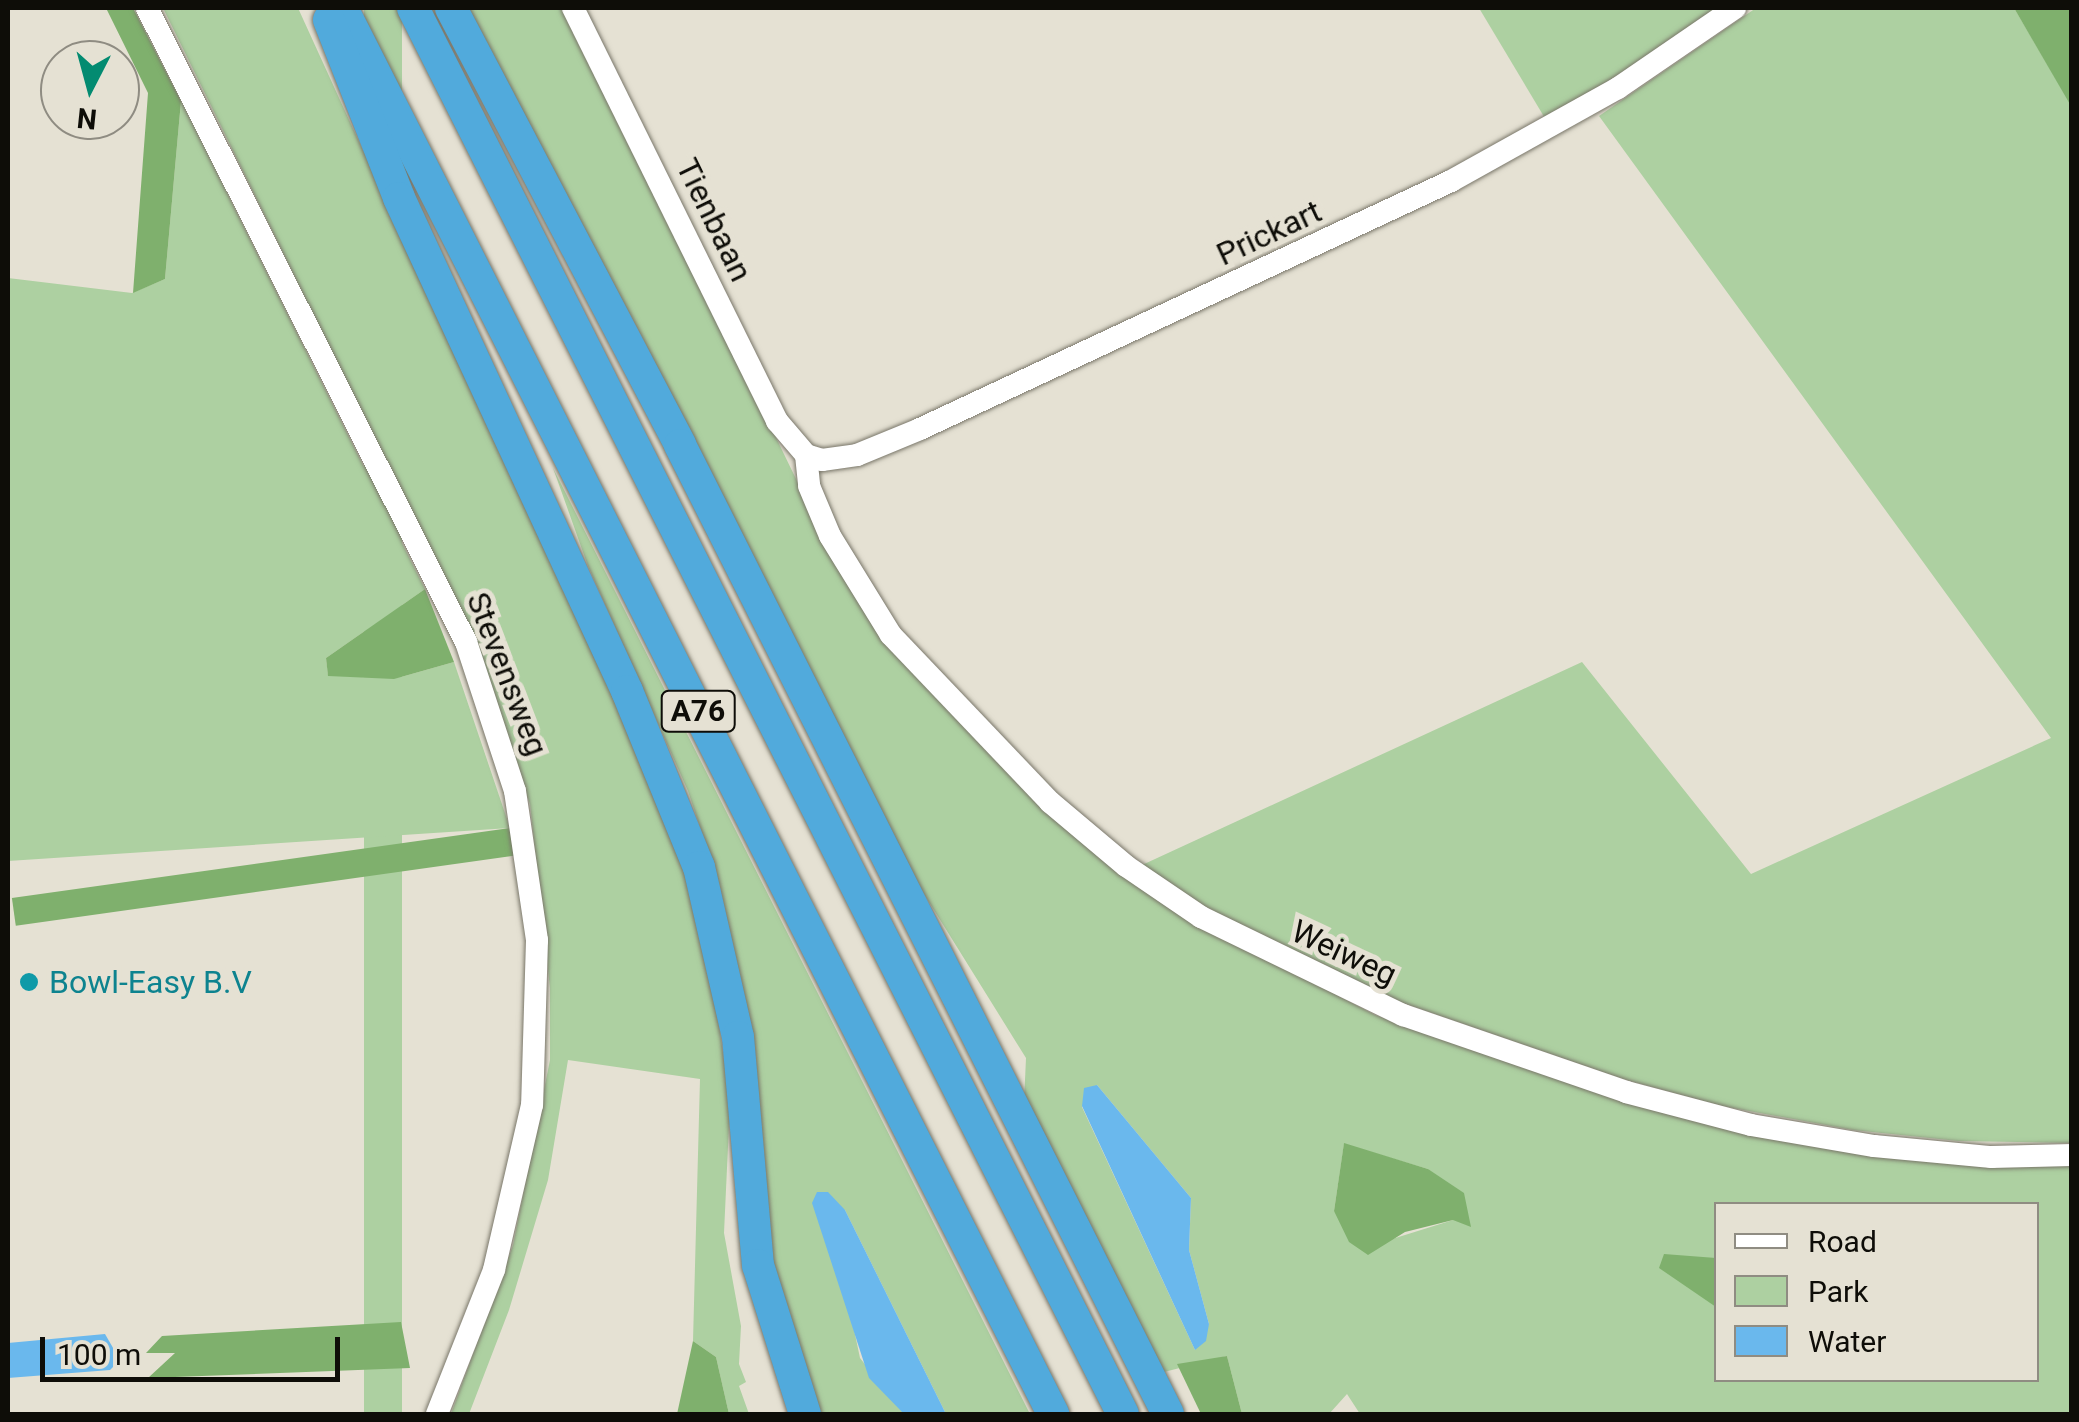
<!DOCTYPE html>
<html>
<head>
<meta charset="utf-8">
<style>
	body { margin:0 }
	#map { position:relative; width:2079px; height:1422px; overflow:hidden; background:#e5e1d3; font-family:Roboto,sans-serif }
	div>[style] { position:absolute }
	.green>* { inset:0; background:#add0a1; transform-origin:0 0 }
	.forest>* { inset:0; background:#7fb06d; transform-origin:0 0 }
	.water>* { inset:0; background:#6ab8ed }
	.roads { filter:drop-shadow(0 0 2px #797669) drop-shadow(0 0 2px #797669) }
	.minor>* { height:22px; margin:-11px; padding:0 11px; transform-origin:11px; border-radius:11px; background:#fff }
	.highway>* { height:32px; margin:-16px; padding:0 16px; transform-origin:16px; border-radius:16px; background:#51aadc }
	.dots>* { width:28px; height:28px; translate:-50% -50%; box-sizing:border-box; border:5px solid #e5e1d3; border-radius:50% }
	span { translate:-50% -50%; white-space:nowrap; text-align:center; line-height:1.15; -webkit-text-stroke:10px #e5e1d3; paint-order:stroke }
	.shield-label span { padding:2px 8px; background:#e5e1d3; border:2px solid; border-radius:8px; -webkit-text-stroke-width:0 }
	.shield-label { font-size:30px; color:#0e0d08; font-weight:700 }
	.street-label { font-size:32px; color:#0e0d08 }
	.culture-label { font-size:32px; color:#0d838f }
	.left { translate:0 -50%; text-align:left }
	.frame { position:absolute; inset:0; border:10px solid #0e0d08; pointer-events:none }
	.legend { position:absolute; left:1714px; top:1202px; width:325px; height:180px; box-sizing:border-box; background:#e5e1d3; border:2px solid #8f8c82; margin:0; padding:12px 18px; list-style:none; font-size:30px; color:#0e0d08 }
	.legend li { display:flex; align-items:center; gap:20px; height:50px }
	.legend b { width:50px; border:2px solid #8f8c82 }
	.north { position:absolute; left:40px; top:40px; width:100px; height:100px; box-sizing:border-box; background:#e5e1d3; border:2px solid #8f8c82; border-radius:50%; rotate:186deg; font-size:28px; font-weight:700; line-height:40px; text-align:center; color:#0e0d08 }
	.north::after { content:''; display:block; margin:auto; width:35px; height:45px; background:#038b71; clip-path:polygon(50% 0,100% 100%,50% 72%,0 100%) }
	.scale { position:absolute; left:40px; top:1337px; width:300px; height:45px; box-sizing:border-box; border:5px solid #0e0d08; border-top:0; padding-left:12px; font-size:30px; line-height:35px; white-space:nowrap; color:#0e0d08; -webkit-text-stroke:8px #e5e1d3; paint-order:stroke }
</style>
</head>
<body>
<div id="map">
	<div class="green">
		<i style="clip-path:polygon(163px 8px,298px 8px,634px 744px,693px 895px,712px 976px,730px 1103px,724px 1233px,741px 1326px,739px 1364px,746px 1382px,739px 1386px,749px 1414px,729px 1414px,716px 1357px,693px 1341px,700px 1079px,568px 1060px,548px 1180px,509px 1310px,469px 1414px,451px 1414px,513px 1245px,550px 1060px,550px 988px,530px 804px,463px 620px)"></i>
		<i style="left:364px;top:8px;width:38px;height:1570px"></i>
		<i style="clip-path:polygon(evenodd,467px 8px,568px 8px,813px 514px,893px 645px,1200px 924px,1375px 1015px,1617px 1098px,2071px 1163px,2071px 1414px,1360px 1414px,1347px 1394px,1329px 1414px,1242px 1414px,1227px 1356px,1164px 1372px,1024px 1102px,1026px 1058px,896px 849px,643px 339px,467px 8px,1097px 1085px,1191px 1198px,1189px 1250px,1209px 1324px,1195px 1350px,1082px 1107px,1097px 1085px,467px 8px,1344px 1144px,1428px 1169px,1453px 1220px,1389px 1240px,1334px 1211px,1344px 1144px,467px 8px,1716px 1204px,2036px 1204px,2036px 1380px,1716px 1380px,1716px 1204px)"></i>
		<i style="clip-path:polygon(1479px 8px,1725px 8px,1546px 120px)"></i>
		<i style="clip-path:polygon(1756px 8px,2014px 8px,2072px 106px,2071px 1143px,1958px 1141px,1853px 1130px,1722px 1106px,1623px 1079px,1383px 996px,1209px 910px,1142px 865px,1582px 662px,1751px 874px,2051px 738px,1599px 116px)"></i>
		<i style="clip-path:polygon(181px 101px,425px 589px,326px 658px,328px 675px,394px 679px,454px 662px,510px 828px,8px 861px,8px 278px,132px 293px,165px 279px)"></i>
		<i style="clip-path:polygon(553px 468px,1030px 1414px,946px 1414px,845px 1210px,813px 1203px,845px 1287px,860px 1358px,904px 1414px,815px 1414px,783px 1341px,720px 887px,688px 791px,588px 566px)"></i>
	</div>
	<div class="forest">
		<i style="clip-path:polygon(106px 8px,133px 8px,181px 101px,165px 279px,133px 293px,148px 93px)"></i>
		<i style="clip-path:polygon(2014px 8px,2071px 8px,2071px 106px)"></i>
		<i style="clip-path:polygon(425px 589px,454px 662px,394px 679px,328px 676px,326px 658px)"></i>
		<i style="left:510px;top:828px;width:28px;height:503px;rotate:82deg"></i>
		<i style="clip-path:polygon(1344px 1143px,1428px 1169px,1464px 1193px,1471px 1227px,1453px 1220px,1405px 1232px,1368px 1255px,1349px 1242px,1334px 1211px)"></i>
		<i style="clip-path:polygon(1664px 1254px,1716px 1258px,1716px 1307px,1659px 1268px)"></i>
		<i style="clip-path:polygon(401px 1322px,410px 1368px,148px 1378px,175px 1353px,146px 1353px,162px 1336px)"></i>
		<i style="clip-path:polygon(693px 1341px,716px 1357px,729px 1414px,677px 1414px)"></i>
		<i style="clip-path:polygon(1227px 1356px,1242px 1414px,1201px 1414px,1177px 1364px)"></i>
	</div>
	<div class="water">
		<i style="clip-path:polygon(1097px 1085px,1191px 1198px,1189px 1250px,1209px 1324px,1206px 1341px,1195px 1350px,1082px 1106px,1084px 1088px)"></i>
		<i style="clip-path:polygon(817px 1192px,828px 1192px,845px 1210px,946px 1414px,904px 1414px,869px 1378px,812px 1203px)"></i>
		<i style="clip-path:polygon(105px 1334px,120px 1360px,110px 1370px,8px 1378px,8px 1343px)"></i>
	</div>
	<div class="roads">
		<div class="minor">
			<i style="left:147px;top:8px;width:710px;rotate:63.29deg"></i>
			<i style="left:466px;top:642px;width:157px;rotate:71.8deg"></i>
			<i style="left:515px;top:791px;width:151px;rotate:81.6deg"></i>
			<i style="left:537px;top:940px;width:165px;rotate:91.7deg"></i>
			<i style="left:532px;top:1105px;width:169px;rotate:103deg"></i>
			<i style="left:494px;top:1270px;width:155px;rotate:111.6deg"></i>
			<i style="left:573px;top:8px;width:461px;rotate:63.7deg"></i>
			<i style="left:777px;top:421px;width:45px;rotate:49.5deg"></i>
			<i style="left:806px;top:455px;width:17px;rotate:17deg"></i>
			<i style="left:822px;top:460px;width:35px;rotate:-8deg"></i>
			<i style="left:857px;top:455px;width:68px;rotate:-22.4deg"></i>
			<i style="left:920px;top:429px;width:586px;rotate:-25.03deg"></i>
			<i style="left:1451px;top:181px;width:191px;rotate:-29.1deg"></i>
			<i style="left:1618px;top:88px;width:142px;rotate:-34.4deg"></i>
			<i style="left:806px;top:455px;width:31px;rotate:84deg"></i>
			<i style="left:809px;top:486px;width:54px;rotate:67.2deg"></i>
			<i style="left:830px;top:536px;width:116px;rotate:58.4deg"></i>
			<i style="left:891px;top:635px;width:231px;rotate:46.4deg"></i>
			<i style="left:1050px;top:802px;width:99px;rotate:40.1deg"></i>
			<i style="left:1126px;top:866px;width:91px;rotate:34.2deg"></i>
			<i style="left:1201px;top:917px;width:225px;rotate:25.9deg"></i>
			<i style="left:1403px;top:1015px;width:236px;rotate:19deg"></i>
			<i style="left:1626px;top:1092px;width:129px;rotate:14.8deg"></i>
			<i style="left:1751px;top:1125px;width:125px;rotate:9.7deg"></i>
			<i style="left:1874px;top:1146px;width:118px;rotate:5.4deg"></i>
			<i style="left:1991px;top:1157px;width:81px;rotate:-1.4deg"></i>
		</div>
		<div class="highway">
			<i style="left:342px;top:8px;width:1576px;rotate:63.17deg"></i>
			<i style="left:413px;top:8px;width:1575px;rotate:63.21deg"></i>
			<i style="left:451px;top:8px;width:493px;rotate:62.3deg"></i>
			<i style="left:680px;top:445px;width:1085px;rotate:63.27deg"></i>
			<i style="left:329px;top:20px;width:191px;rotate:68.5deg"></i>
			<i style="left:399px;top:198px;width:543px;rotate:65.18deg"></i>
			<i style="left:627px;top:691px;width:190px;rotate:67.8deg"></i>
			<i style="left:699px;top:867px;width:174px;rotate:77.1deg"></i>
			<i style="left:738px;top:1037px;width:229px;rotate:85deg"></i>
			<i style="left:758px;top:1265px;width:156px;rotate:72.5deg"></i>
		</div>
	</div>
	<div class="dots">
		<i style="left:29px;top:982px;background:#0f9aa8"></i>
	</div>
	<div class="shield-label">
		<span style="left:698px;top:711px">A76</span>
	</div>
	<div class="street-label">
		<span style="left:714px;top:220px;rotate:64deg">Tienbaan</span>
		<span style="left:1269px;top:233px;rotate:-25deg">Prickart</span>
		<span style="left:507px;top:674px;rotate:69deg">Stevensweg</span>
		<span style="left:1344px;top:953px;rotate:25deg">Weiweg</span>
	</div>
	<div class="culture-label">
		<span class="left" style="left:49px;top:982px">Bowl-Easy B.V</span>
	</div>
	<div class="frame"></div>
	<ul class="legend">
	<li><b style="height:12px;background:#fff"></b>Road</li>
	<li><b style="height:28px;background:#add0a1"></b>Park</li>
	<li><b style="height:28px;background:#6ab8ed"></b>Water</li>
	</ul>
	<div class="north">N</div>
	<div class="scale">100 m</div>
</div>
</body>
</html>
